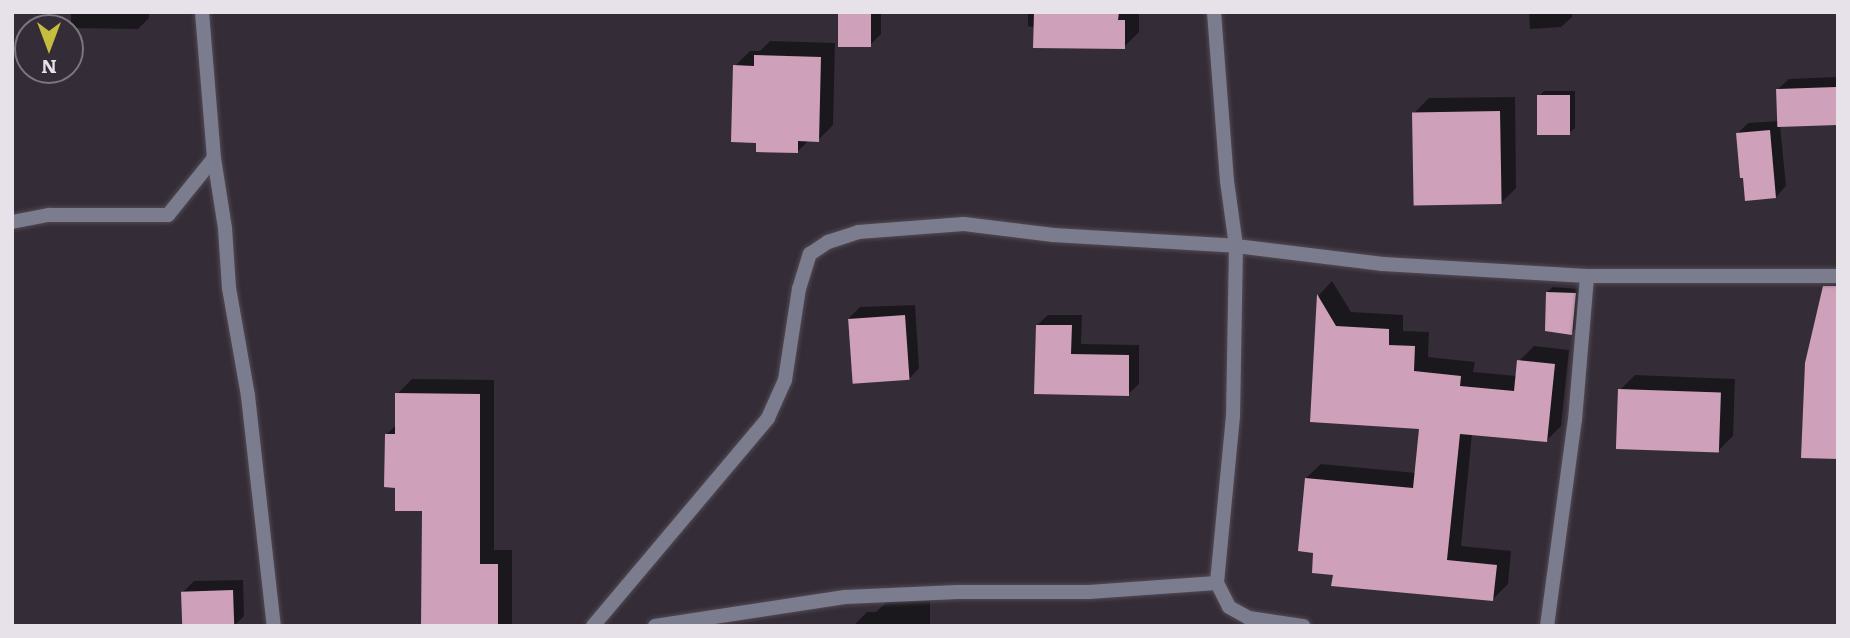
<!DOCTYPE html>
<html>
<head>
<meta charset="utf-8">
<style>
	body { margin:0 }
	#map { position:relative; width:1850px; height:638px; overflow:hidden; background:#342d37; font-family:Literata,serif }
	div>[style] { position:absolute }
	.shadow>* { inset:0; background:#0007 }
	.building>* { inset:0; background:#cea0b9; transform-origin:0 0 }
	.roads { filter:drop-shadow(0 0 2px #514a53) drop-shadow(0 0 2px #514a53) }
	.street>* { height:14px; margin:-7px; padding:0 7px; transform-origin:7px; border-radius:7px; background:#7c7c8f }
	span { translate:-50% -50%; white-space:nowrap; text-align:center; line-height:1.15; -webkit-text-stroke:7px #342d37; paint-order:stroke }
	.frame { position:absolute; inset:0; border:14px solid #e7e2e9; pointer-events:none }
	.north { position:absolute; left:14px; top:14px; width:70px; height:70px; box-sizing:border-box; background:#342d37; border:2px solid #7c757e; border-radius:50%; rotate:180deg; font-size:19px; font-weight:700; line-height:28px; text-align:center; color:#e7e2e9 }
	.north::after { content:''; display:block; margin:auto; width:24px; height:32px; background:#c6bc3d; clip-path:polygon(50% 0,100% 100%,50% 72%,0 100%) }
</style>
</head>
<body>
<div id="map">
	<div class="shadow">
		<i style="clip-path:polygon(71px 12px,149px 12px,149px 18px,138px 29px,71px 28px)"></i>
		<i style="clip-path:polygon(839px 12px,881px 12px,881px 34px,870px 45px)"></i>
		<i style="clip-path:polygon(1028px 12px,1139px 12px,1139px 32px,1124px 47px,1028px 26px)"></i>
		<i style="clip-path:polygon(1529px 12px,1572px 12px,1572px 17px,1561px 27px,1530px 29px)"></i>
		<i style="clip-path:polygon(770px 41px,835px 43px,833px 125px,818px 140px,809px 140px,797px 152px,758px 141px,735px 66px,750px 51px,760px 51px)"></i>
		<i style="clip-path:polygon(1838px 77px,1836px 123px,1780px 125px,1786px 186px,1776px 197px,1737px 134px,1748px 123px,1779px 121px,1778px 89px,1789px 79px)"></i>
		<i style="clip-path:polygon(1544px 91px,1575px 91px,1575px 128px,1569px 133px,1539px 96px)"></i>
		<i style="clip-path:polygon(1515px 97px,1516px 188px,1501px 203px,1414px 113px,1429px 98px)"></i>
		<i style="clip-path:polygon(1332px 281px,1351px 312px,1403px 315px,1403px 331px,1429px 332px,1428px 357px,1475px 362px,1473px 372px,1517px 376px,1519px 361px,1534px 346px,1569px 350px,1561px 426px,1546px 441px,1472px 433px,1461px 546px,1511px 551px,1508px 584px,1493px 599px,1335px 573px,1315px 551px,1306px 478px,1321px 464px,1416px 473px,1421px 427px,1312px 421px,1319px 295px)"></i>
		<i style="clip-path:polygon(1553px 287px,1580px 289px,1577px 328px,1572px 333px,1547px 292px)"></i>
		<i style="clip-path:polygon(915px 305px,919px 368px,909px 379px,849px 318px,860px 307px)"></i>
		<i style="clip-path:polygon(1048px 315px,1082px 315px,1081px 344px,1139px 345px,1139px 384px,1128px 394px,1036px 393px,1037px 325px)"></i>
		<i style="clip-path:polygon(1635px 375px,1735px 379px,1733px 436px,1718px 451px,1620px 390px)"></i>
		<i style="clip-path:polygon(412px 379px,494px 380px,494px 550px,512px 550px,512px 623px,509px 626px,423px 626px,424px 509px,397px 486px,386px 435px,396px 425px,397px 394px)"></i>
		<i style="clip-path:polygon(243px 580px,244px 616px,234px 626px,183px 592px,194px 581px)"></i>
		<i style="clip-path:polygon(892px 597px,930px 597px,930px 626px,853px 626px,867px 612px,876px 612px)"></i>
	</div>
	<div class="building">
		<i style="left:838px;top:12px;width:33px;height:35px"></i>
		<i style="clip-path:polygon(1034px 12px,1119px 12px,1118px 20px,1125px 20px,1125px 49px,1033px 48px)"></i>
		<i style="clip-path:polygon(754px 55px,821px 57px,819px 142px,798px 141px,798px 153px,756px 152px,756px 143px,731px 142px,733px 65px,754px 66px)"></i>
		<i style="left:1836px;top:87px;width:38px;height:60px;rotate:88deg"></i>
		<i style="left:1537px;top:95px;width:33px;height:40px"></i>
		<i style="left:1500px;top:111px;width:93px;height:88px;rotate:89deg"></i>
		<i style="clip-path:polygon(1770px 130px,1776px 198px,1745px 201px,1743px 178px,1740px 178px,1736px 133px)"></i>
		<i style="clip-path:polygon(1823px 286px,1838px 286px,1838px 459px,1801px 458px,1805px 363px)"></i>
		<i style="clip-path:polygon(1546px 292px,1576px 293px,1572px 335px,1545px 331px)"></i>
		<i style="clip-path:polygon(1317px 294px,1336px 326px,1389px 329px,1389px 345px,1415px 346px,1414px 371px,1461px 376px,1460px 386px,1514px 391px,1517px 360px,1555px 364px,1547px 442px,1460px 434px,1447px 560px,1497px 565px,1493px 601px,1331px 586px,1333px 575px,1312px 573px,1313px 553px,1298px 551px,1305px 478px,1413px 488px,1419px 429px,1310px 422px)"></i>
		<i style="left:905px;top:315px;width:65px;height:57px;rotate:86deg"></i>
		<i style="clip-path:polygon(1036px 325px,1072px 325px,1071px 354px,1129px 355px,1129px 396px,1034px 394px)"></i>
		<i style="left:1618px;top:389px;width:103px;height:60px;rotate:2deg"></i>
		<i style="clip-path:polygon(395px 393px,480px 394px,480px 564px,498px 564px,498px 626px,421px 626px,422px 511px,395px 511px,395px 488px,384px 487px,385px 434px,395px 434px)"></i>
		<i style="left:233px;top:590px;width:36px;height:52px;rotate:88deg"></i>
	</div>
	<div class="roads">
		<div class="street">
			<i style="left:202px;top:12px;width:146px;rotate:85.3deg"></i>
			<i style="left:214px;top:158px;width:71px;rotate:81.1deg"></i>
			<i style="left:225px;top:228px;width:60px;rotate:86.2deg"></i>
			<i style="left:229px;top:288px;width:110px;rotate:80deg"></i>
			<i style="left:248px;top:396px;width:231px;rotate:83.6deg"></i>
			<i style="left:1214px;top:12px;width:169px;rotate:85.6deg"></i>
			<i style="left:1227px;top:181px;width:66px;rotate:82.1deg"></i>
			<i style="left:1236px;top:246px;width:170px;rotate:91deg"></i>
			<i style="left:1233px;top:416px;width:168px;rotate:95.5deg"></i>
			<i style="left:1217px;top:583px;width:27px;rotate:63deg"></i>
			<i style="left:1229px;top:607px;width:23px;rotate:29deg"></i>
			<i style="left:1249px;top:618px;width:55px;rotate:8.4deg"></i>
			<i style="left:12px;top:222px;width:38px;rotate:-11deg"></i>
			<i style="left:49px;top:215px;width:119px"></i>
			<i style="left:168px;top:215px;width:73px;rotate:-51.1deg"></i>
			<i style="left:593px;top:626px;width:272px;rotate:-49.9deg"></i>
			<i style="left:768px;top:418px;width:42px;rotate:-65.9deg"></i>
			<i style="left:785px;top:380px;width:92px;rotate:-81.3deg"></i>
			<i style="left:799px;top:289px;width:37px;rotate:-73deg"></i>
			<i style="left:810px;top:254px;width:22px;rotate:-34deg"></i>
			<i style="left:828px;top:242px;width:32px;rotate:-18deg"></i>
			<i style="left:858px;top:232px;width:106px;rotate:-4.3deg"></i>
			<i style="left:964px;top:224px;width:90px;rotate:7deg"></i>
			<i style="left:1053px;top:235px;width:183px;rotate:3.4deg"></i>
			<i style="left:1236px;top:246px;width:148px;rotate:7deg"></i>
			<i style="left:1383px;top:264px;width:204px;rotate:3.4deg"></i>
			<i style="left:1587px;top:276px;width:251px"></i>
			<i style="left:655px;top:626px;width:192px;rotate:-8.7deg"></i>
			<i style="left:845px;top:597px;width:113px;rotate:-2.5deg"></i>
			<i style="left:958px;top:592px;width:131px"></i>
			<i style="left:1089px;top:592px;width:128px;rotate:-4deg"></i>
			<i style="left:1547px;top:626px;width:208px;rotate:-82.3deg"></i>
			<i style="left:1575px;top:420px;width:144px;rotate:-85.2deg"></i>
		</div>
	</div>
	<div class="frame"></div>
	<div class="north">N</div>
</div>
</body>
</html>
